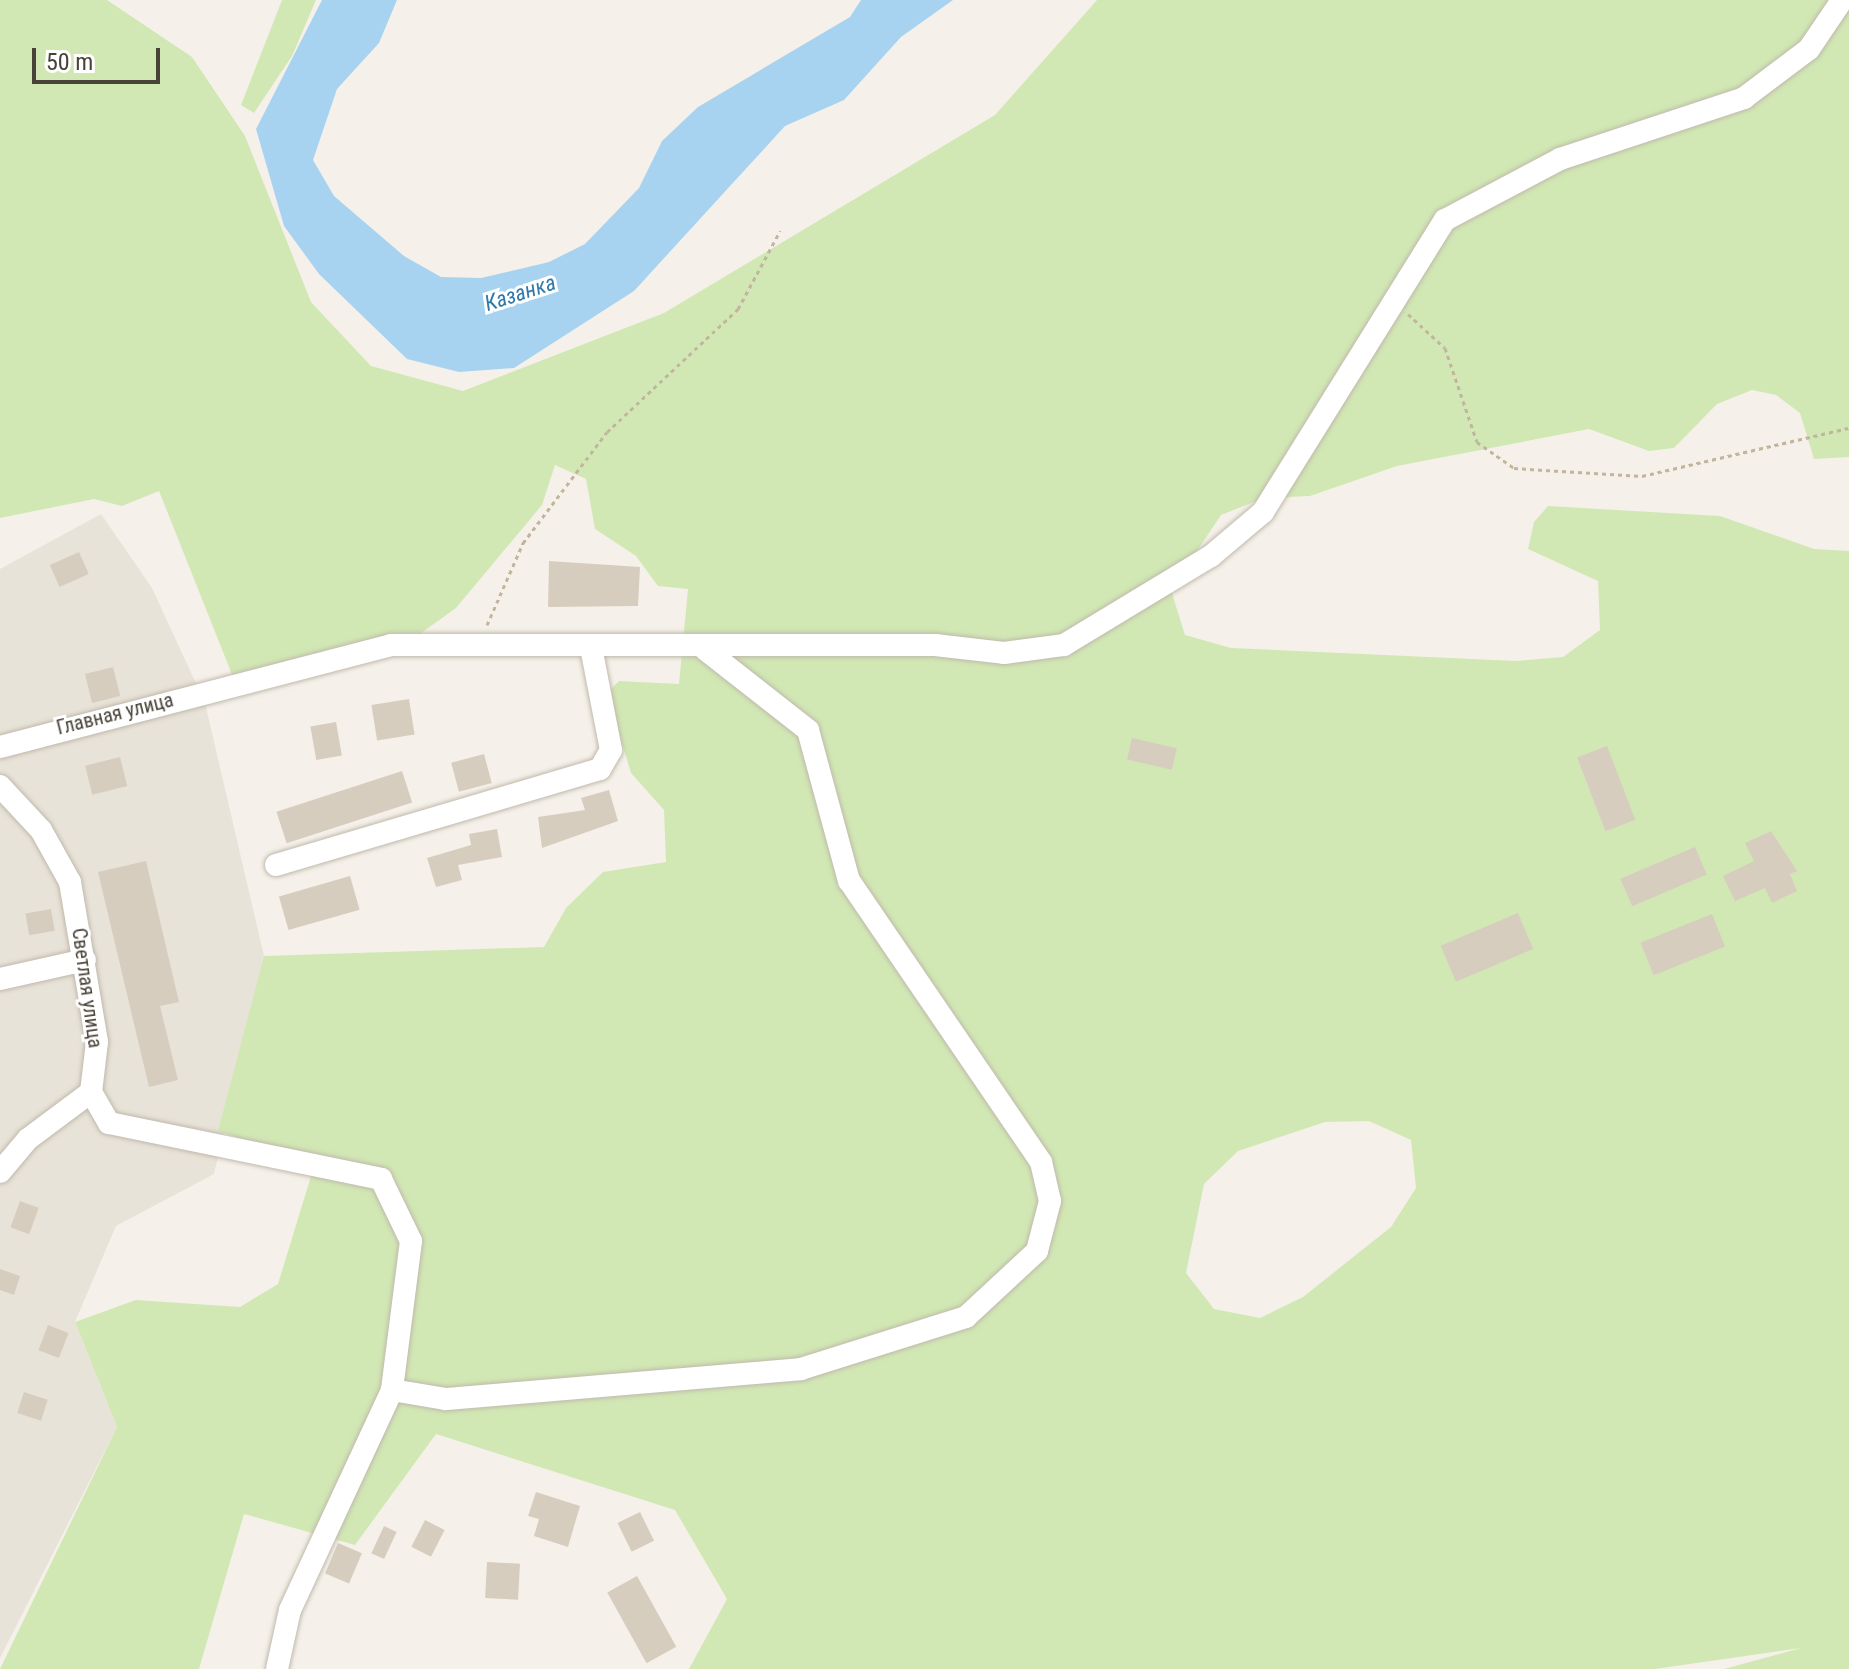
<!DOCTYPE html>
<html>
<head>
<meta charset="utf-8">
<style>
	body { margin:0 }
	#map { position:relative; width:1849px; height:1669px; overflow:hidden; background:#f5f1ea; font-family:"Roboto Condensed",sans-serif }
	div>[style] { position:absolute }
	.residential>* { inset:0; background:#e8e3d8 }
	.green>* { inset:0; background:#d1e8b4 }
	.water>* { inset:0; background:#a8d3f0 }
	.building>* { inset:0; background:#d6cdbf; transform-origin:0 0 }
	.path>* { height:3px; margin-top:-1.5px; transform-origin:0; background:repeating-linear-gradient(90deg,#c2b59e 0 4px,transparent 0 8px) }
	.roads { filter:drop-shadow(0 0 2px #c0b9ac) drop-shadow(0 0 2px #c0b9ac) }
	.minor>* { height:22px; margin:-11px; padding:0 11px; transform-origin:11px; border-radius:11px; background:#fff }
	span { translate:-50% -50%; white-space:nowrap; text-align:center; line-height:1.15; -webkit-text-stroke:6px #fff; paint-order:stroke }
	.street-label { font-size:20px; color:#494238 }
	.water-label { font-size:22px; color:#3079ac; font-style:italic }
	.scale { position:absolute; left:32px; top:48px; width:128px; height:36px; box-sizing:border-box; border:4px solid #494238; border-top:0; padding-left:10px; font-size:24px; line-height:28px; white-space:nowrap; color:#494238; -webkit-text-stroke:6px #fff; paint-order:stroke }
</style>
</head>
<body>
<div id="map">
	<div class="residential">
		<i style="clip-path:polygon(101px 514px,152px 588px,205px 703px,264px 956px,214px 1174px,116px 1226px,75px 1322px,117px 1427px,0 1658px,0 569px)"></i>
	</div>
	<div class="green">
		<i style="clip-path:polygon(evenodd,0 0,107px 0,192px 57px,245px 136px,311px 302px,371px 366px,463px 391px,664px 313px,995px 115px,1097px 0,1849px 0,1849px 457px,1814px 459px,1800px 413px,1776px 395px,1752px 390px,1717px 404px,1674px 448px,1649px 451px,1589px 429px,1397px 466px,1310px 496px,1264px 498px,1221px 515px,1171px 590px,1185px 635px,1231px 648px,1516px 661px,1563px 657px,1600px 630px,1598px 581px,1528px 549px,1534px 522px,1548px 506px,1720px 516px,1814px 549px,1849px 551px,1849px 1669px,1724px 1669px,1801px 1648px,1655px 1669px,689px 1669px,727px 1599px,675px 1510px,436px 1434px,355px 1545px,244px 1514px,199px 1669px,0 1669px,117px 1427px,75px 1322px,136px 1300px,240px 1307px,278px 1284px,315px 1163px,218px 1131px,264px 956px,544px 947px,566px 908px,603px 872px,666px 862px,664px 810px,631px 773px,607px 693px,619px 681px,679px 684px,688px 589px,658px 586px,636px 556px,595px 529px,586px 479px,555px 465px,542px 505px,456px 608px,417px 636px,233px 677px,159px 491px,122px 506px,94px 499px,0 518px,0 0,1369px 1121px,1411px 1140px,1416px 1188px,1391px 1227px,1303px 1297px,1260px 1318px,1214px 1309px,1186px 1273px,1204px 1184px,1238px 1151px,1325px 1122px,1369px 1121px)"></i>
		<i style="clip-path:polygon(282px 0,316px 0,292px 56px,254px 113px,241px 105px)"></i>
	</div>
	<div class="water">
		<i style="clip-path:polygon(322px 0,397px 0,379px 43px,337px 89px,313px 160px,334px 196px,404px 256px,441px 277px,481px 278px,549px 262px,585px 244px,639px 188px,662px 141px,698px 107px,850px 17px,861px 0,953px 0,901px 37px,844px 100px,785px 126px,634px 291px,514px 368px,459px 372px,407px 359px,319px 274px,284px 226px,256px 129px)"></i>
	</div>
	<div class="building">
		<i style="left:79px;top:552px;width:24px;height:32px;rotate:66deg"></i>
		<i style="clip-path:polygon(549px 561px,640px 567px,638px 606px,548px 607px)"></i>
		<i style="left:113px;top:667px;width:30px;height:29px;rotate:76deg"></i>
		<i style="left:409px;top:699px;width:36px;height:38px;rotate:81deg"></i>
		<i style="left:336px;top:722px;width:34px;height:26px;rotate:80deg"></i>
		<i style="left:1132px;top:738px;width:46px;height:22px;rotate:13deg"></i>
		<i style="left:1607px;top:746px;width:79px;height:32px;rotate:69deg"></i>
		<i style="left:484px;top:754px;width:30px;height:34px;rotate:75deg"></i>
		<i style="left:120px;top:757px;width:30px;height:36px;rotate:76deg"></i>
		<i style="left:402px;top:771px;width:33px;height:132px;rotate:72deg"></i>
		<i style="clip-path:polygon(609px 790px,618px 821px,542px 848px,538px 817px,585px 810px,581px 798px)"></i>
		<i style="clip-path:polygon(497px 829px,502px 857px,458px 865px,462px 880px,436px 887px,427px 858px,471px 845px,469px 834px)"></i>
		<i style="clip-path:polygon(1771px 831px,1797px 871px,1790px 874px,1797px 891px,1772px 903px,1765px 888px,1735px 901px,1723px 876px,1754px 861px,1745px 843px)"></i>
		<i style="left:1695px;top:847px;width:30px;height:81px;rotate:67deg"></i>
		<i style="clip-path:polygon(146px 861px,179px 1002px,160px 1006px,178px 1080px,149px 1087px,98px 872px)"></i>
		<i style="left:350px;top:876px;width:35px;height:74px;rotate:74deg"></i>
		<i style="left:51px;top:909px;width:22px;height:26px;rotate:80deg"></i>
		<i style="left:1518px;top:913px;width:39px;height:84px;rotate:67deg"></i>
		<i style="left:1712px;top:914px;width:35px;height:77px;rotate:68deg"></i>
		<i style="left:20px;top:1201px;width:20px;height:28px;rotate:20deg"></i>
		<i style="clip-path:polygon(0 1269px,20px 1276px,14px 1295px,0 1290px)"></i>
		<i style="left:48px;top:1325px;width:22px;height:27px;rotate:21deg"></i>
		<i style="left:24px;top:1392px;width:25px;height:22px;rotate:18deg"></i>
		<i style="clip-path:polygon(536px 1492px,580px 1506px,568px 1547px,534px 1536px,539px 1519px,528px 1516px)"></i>
		<i style="left:640px;top:1512px;width:32px;height:25px;rotate:64deg"></i>
		<i style="left:425px;top:1520px;width:22px;height:30px;rotate:27deg"></i>
		<i style="left:384px;top:1526px;width:14px;height:30px;rotate:25deg"></i>
		<i style="left:338px;top:1543px;width:26px;height:33px;rotate:23deg"></i>
		<i style="left:487px;top:1562px;width:33px;height:36px;rotate:3deg"></i>
		<i style="left:637px;top:1576px;width:81px;height:34px;rotate:61deg"></i>
	</div>
	<div class="path">
		<i style="left:1408px;top:314px;width:50px;rotate:42.6deg"></i>
		<i style="left:1445px;top:348px;width:99px;rotate:71.2deg"></i>
		<i style="left:1477px;top:442px;width:45px;rotate:35.1deg"></i>
		<i style="left:1514px;top:468px;width:128px;rotate:3.6deg"></i>
		<i style="left:1642px;top:476px;width:212px;rotate:-13.1deg"></i>
		<i style="left:487px;top:625px;width:90px;rotate:-66.3deg"></i>
		<i style="left:523px;top:543px;width:139px;rotate:-52.9deg"></i>
		<i style="left:607px;top:432px;width:180px;rotate:-43.2deg"></i>
		<i style="left:738px;top:309px;width:89px;rotate:-61.7deg"></i>
	</div>
	<div class="roads">
		<div class="minor">
			<i style="left:0;top:747px;width:404px;rotate:-14.6deg"></i>
			<i style="left:391px;top:645px;width:544px"></i>
			<i style="left:935px;top:645px;width:69px;rotate:6.6deg"></i>
			<i style="left:1004px;top:653px;width:61px;rotate:-7.6deg"></i>
			<i style="left:1064px;top:645px;width:172px;rotate:-31.2deg"></i>
			<i style="left:1211px;top:556px;width:68px;rotate:-40.2deg"></i>
			<i style="left:1263px;top:512px;width:344px;rotate:-58.1deg"></i>
			<i style="left:1445px;top:220px;width:130px;rotate:-27.9deg"></i>
			<i style="left:1560px;top:159px;width:194px;rotate:-18.3deg"></i>
			<i style="left:1744px;top:98px;width:81px;rotate:-37deg"></i>
			<i style="left:1809px;top:49px;width:59px;rotate:-56deg"></i>
			<i style="left:0;top:786px;width:60px;rotate:47deg"></i>
			<i style="left:41px;top:830px;width:60px;rotate:60.9deg"></i>
			<i style="left:70px;top:882px;width:162px;rotate:80.4deg"></i>
			<i style="left:97px;top:1042px;width:50px;rotate:96.8deg"></i>
			<i style="left:91px;top:1092px;width:79px;rotate:143.3deg"></i>
			<i style="left:28px;top:1139px;width:43px;rotate:130.3deg"></i>
			<i style="left:276px;top:865px;width:338px;rotate:-16.5deg"></i>
			<i style="left:600px;top:769px;width:22px;rotate:-60deg"></i>
			<i style="left:611px;top:750px;width:105px;rotate:-101deg"></i>
			<i style="left:0;top:979px;width:87px;rotate:-12.6deg"></i>
			<i style="left:91px;top:1092px;width:36px;rotate:60deg"></i>
			<i style="left:109px;top:1123px;width:278px;rotate:11.6deg"></i>
			<i style="left:381px;top:1179px;width:69px;rotate:64.2deg"></i>
			<i style="left:411px;top:1241px;width:150px;rotate:97.3deg"></i>
			<i style="left:392px;top:1390px;width:55px;rotate:9.5deg"></i>
			<i style="left:446px;top:1399px;width:356px;rotate:-4.8deg"></i>
			<i style="left:801px;top:1369px;width:173px;rotate:-17.5deg"></i>
			<i style="left:966px;top:1317px;width:97px;rotate:-42.9deg"></i>
			<i style="left:1037px;top:1251px;width:52px;rotate:-75.4deg"></i>
			<i style="left:1050px;top:1201px;width:40px;rotate:-103deg"></i>
			<i style="left:1041px;top:1162px;width:340px;rotate:-124.3deg"></i>
			<i style="left:849px;top:881px;width:156px;rotate:-105.2deg"></i>
			<i style="left:808px;top:730px;width:130px;rotate:-141.9deg"></i>
			<i style="left:277px;top:1669px;width:60px;rotate:-77.6deg"></i>
			<i style="left:290px;top:1610px;width:242px;rotate:-65.1deg"></i>
		</div>
	</div>
	<div class="street-label">
		<span style="left:115px;top:714px;rotate:-14deg">Главная улица</span>
		<span style="left:87px;top:988px;rotate:82deg">Светлая улица</span>
	</div>
	<div class="water-label">
		<span style="left:520px;top:293px;rotate:-18deg">Казанка</span>
	</div>
	<div class="scale">50 m</div>
</div>
</body>
</html>
